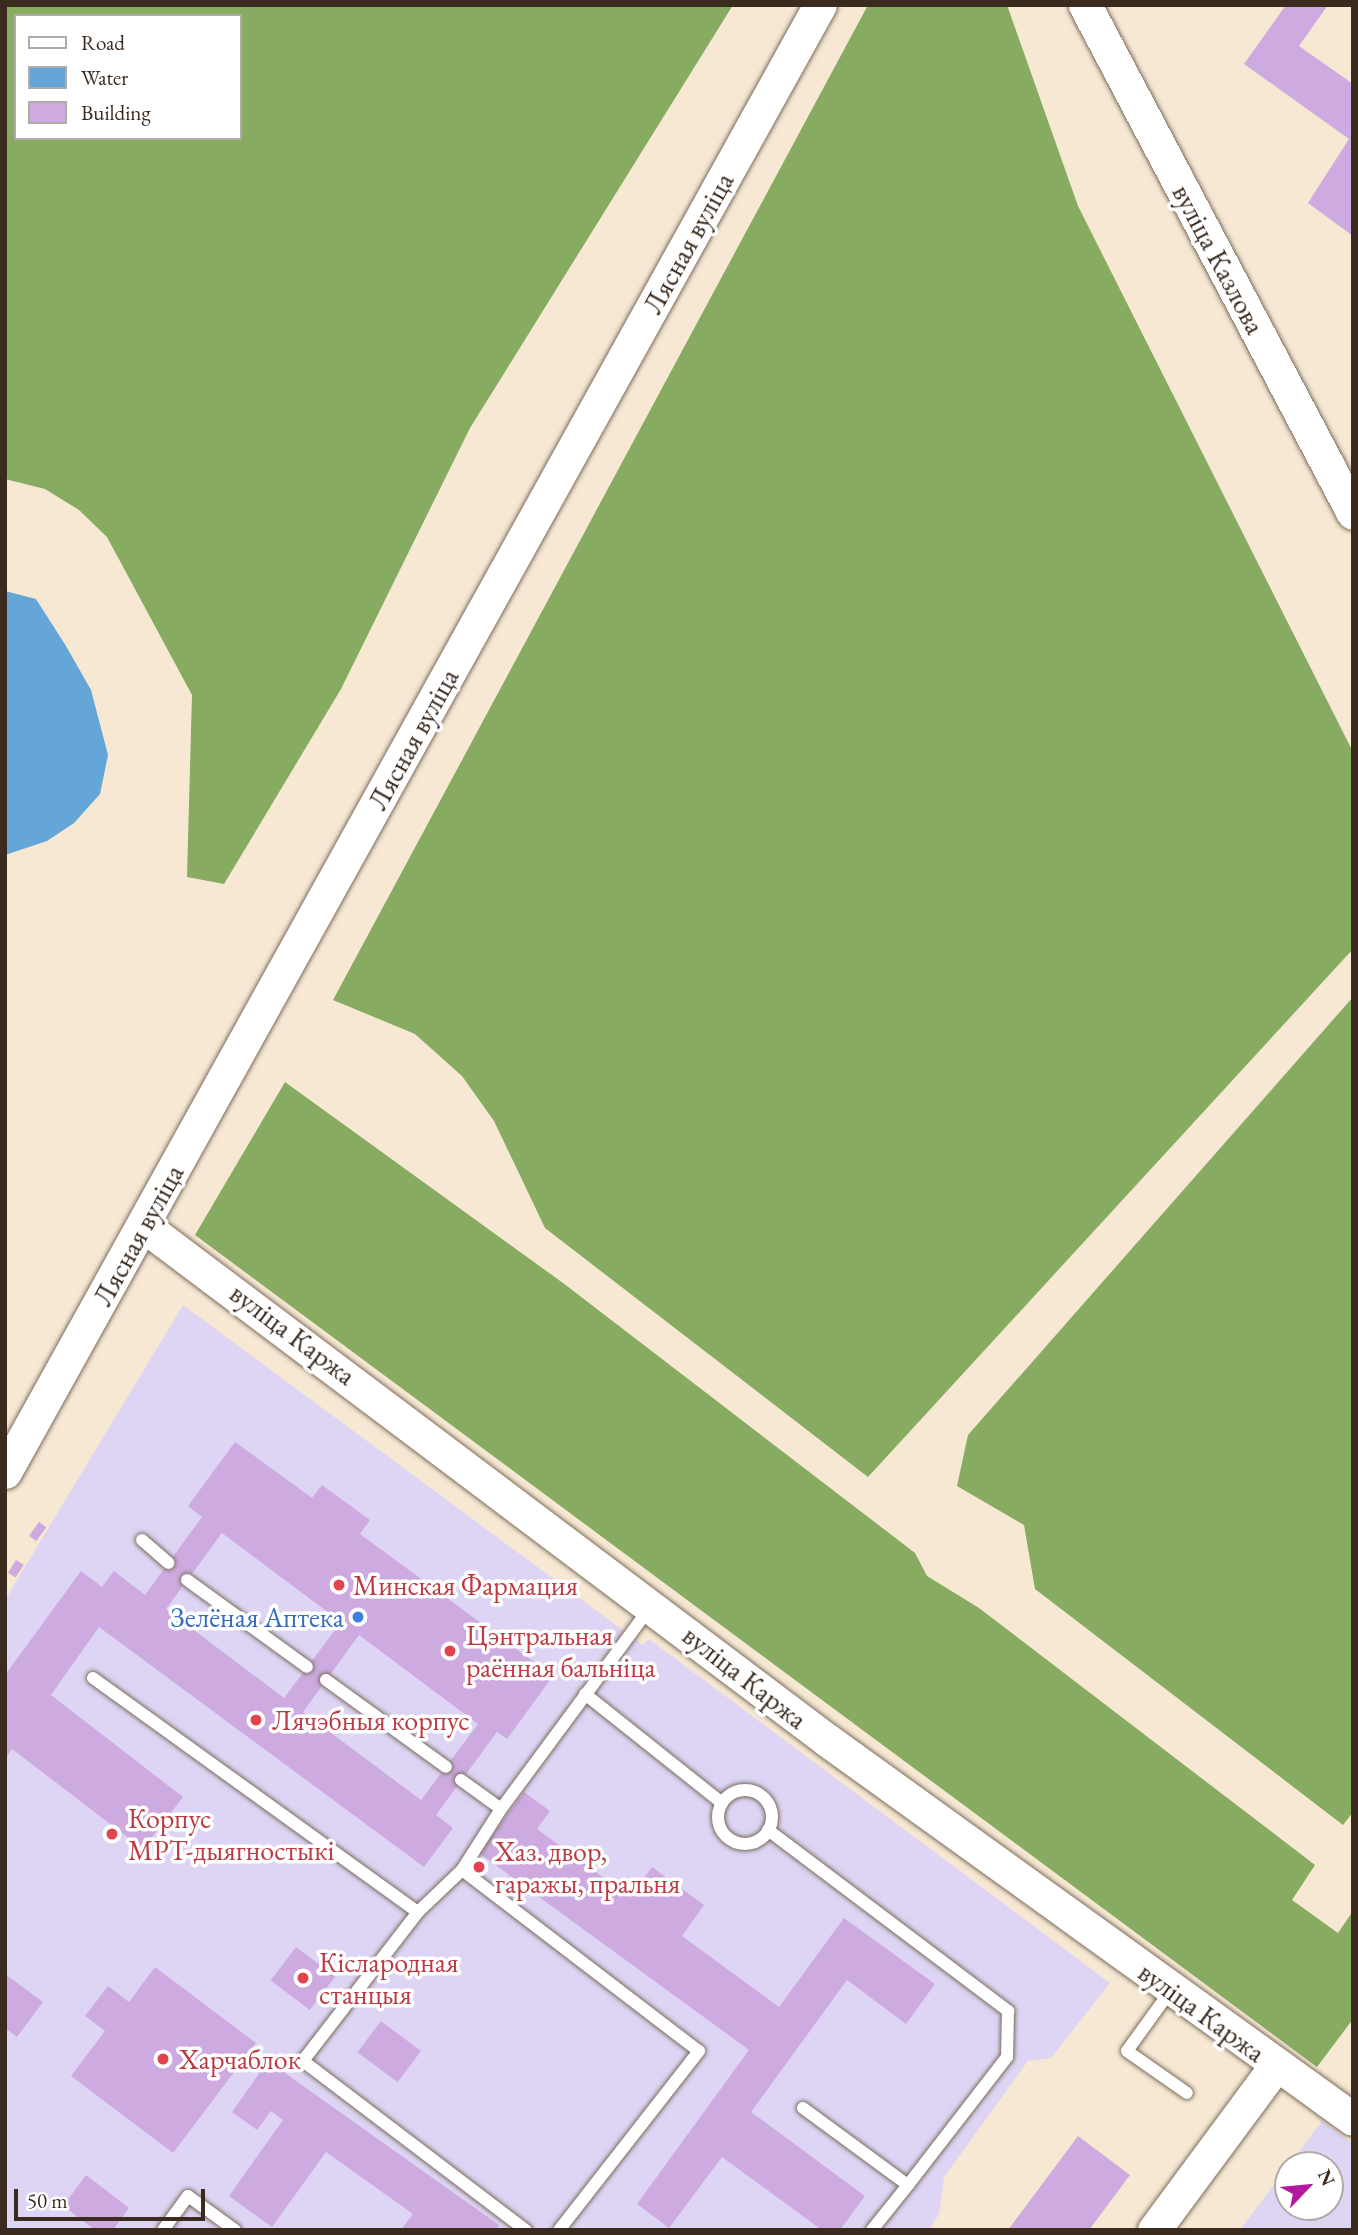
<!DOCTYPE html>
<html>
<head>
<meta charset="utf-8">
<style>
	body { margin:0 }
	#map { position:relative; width:1358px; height:2235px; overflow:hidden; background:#f6e8d3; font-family:"EB Garamond",serif }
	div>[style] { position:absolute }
	.built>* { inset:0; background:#ded5f5 }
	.forest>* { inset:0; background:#86ab61 }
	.water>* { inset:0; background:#64a6d8 }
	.building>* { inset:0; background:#cdabe0; transform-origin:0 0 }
	.roads { filter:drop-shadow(0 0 2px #7c6c5d) drop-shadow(0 0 2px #7c6c5d) }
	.lane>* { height:12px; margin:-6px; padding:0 6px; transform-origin:6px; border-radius:6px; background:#fff }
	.lane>.ring { margin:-6px; padding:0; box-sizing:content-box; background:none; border:12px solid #fff; border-radius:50% }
	.secondary>* { height:33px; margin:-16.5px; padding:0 16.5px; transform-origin:16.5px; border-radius:16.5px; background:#fff }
	.dots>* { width:19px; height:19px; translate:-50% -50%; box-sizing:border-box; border:4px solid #fff; border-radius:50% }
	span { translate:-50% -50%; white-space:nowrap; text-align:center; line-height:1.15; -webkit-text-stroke:7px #fff; paint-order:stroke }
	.street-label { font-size:28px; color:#3b2a1e }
	.health-label { font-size:28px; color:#be3a42 }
	.left { translate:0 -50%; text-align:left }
	.shop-label { font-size:28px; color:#366cbe }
	.right { translate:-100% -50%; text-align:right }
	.frame { position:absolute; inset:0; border:7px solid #3b2a1e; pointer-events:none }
	.legend { position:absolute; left:14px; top:14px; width:228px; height:126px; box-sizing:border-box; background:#fff; border:2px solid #b1aaa5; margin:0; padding:9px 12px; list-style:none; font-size:21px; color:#3b2a1e }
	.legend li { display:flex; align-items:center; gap:14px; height:35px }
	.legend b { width:35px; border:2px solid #b1aaa5 }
	.north { position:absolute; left:1274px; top:2151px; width:70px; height:70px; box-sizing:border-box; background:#fff; border:2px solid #b1aaa5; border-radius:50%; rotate:64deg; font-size:19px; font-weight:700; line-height:28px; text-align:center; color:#3b2a1e }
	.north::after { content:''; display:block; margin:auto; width:24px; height:32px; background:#b5179e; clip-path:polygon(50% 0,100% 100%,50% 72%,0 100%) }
	.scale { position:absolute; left:14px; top:2189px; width:191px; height:32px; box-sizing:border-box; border:4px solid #3b2a1e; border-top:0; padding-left:9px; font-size:21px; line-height:24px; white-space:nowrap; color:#3b2a1e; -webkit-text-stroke:5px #fff; paint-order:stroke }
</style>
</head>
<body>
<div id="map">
	<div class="built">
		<i style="clip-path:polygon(183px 1305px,643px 1645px,649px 1639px,1110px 1983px,1051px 2058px,1028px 2061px,944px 2177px,939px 2214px,929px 2230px,5px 2230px,5px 1600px)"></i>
		<i style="clip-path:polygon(1322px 2121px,1353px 2144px,1353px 2230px,1240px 2230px,1288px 2166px,1288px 2207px,1330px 2207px,1330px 2165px,1289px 2165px)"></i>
	</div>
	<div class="forest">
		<i style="clip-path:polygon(evenodd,5px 5px,733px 5px,470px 428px,341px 689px,224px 884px,187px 877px,192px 695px,107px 537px,79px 510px,45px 489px,5px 479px,5px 5px,16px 16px,240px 16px,240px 138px,16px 138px,16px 16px)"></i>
		<i style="clip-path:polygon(868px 5px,1007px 5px,1078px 206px,1353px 752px,1353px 949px,868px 1477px,545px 1228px,494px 1121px,462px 1076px,415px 1034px,333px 1000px)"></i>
		<i style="clip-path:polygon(1353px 997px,1353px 1812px,1343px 1825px,1035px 1589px,1024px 1525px,957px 1486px,968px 1435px)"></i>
		<i style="clip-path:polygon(285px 1082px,563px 1283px,915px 1553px,927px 1576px,979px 1608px,1315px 1865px,1292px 1900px,1338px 1933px,1353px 1911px,1353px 2019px,1317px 2067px,195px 1235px)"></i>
	</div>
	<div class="water">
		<i style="clip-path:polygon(5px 591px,36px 599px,66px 646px,91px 690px,108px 755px,100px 794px,74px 823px,47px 841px,5px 855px)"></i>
	</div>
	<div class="building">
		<i style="clip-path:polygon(1286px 5px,1328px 5px,1299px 46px,1353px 84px,1353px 236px,1308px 203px,1349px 139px,1244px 64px)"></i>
		<i style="clip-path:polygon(evenodd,235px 1442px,312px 1498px,322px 1485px,370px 1520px,360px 1534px,553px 1676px,507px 1739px,497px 1732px,436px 1815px,453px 1828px,424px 1867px,99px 1627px,51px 1695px,183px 1797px,143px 1849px,12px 1749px,5px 1759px,5px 1675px,81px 1571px,102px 1587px,114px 1571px,145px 1595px,202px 1517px,188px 1506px,235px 1442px,222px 1533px,341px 1622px,284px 1698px,166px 1609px,222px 1533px,235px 1442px,359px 1635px,478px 1724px,421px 1800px,303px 1712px,359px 1635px)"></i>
		<i style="left:39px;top:1522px;width:9px;height:17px;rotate:36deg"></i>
		<i style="left:16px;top:1560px;width:9px;height:15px;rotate:32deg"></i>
		<i style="clip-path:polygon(524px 1792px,550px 1811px,537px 1829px,630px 1897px,652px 1867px,704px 1905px,682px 1936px,779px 2007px,844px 1918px,935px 1984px,906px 2024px,847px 1980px,751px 2112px,865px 2196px,840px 2230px,822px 2230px,722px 2157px,669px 2228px,637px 2204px,749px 2050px,479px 1853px)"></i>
		<i style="left:296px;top:1947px;width:49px;height:42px;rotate:37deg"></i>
		<i style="clip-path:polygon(155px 1967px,256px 2043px,173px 2153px,71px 2076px,105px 2031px,85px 2016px,108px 1986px,129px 2002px)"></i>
		<i style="clip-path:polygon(5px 1974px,43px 2002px,17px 2037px,8px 2030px,5px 2033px)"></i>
		<i style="left:381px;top:2021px;width:50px;height:39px;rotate:37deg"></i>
		<i style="clip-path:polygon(268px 2061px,499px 2225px,496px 2230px,401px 2230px,413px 2214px,326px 2152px,272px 2227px,229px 2196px,283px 2120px,271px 2111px,257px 2130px,232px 2112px)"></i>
		<i style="clip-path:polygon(1078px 2136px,1130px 2175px,1089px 2230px,1008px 2230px)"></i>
		<i style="clip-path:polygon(86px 2175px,129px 2208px,113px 2230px,95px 2230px,63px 2206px)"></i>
	</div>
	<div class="roads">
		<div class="lane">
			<i style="left:142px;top:1540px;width:35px;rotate:41deg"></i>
			<i style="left:187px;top:1580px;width:148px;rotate:35.9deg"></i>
			<i style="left:93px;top:1678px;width:400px;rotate:35.8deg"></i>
			<i style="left:418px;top:1912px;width:61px;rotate:-43.7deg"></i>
			<i style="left:462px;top:1870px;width:72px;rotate:-57.4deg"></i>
			<i style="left:326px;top:1680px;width:148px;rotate:35.9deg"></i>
			<i style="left:585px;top:1694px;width:175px;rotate:38.5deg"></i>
			<i style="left:461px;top:1780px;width:49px;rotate:35.9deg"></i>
			<i style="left:501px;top:1809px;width:250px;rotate:-53.5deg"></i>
			<i class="ring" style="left:718px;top:1790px;width:42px;height:42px"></i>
			<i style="left:768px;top:1830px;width:301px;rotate:37deg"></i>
			<i style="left:1008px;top:2011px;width:46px;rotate:91.2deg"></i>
			<i style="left:1007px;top:2057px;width:162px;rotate:127.7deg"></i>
			<i style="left:462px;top:1870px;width:298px;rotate:37.4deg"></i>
			<i style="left:699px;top:2051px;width:227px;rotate:128deg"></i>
			<i style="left:418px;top:1912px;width:188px;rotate:127.7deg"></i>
			<i style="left:303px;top:2061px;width:280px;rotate:37.2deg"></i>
			<i style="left:1171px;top:1990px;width:75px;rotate:125.8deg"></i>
			<i style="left:1127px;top:2051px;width:73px;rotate:35deg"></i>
			<i style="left:803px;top:2108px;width:130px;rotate:36.3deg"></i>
			<i style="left:908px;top:2185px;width:58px;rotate:128.7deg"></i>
			<i style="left:163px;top:2230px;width:42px;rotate:-53.7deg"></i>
			<i style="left:188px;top:2196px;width:58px;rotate:35.9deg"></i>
		</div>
		<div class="secondary">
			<i style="left:1085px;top:5px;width:574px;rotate:62.19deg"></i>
			<i style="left:144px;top:1226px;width:855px;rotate:36.96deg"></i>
			<i style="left:827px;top:1740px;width:648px;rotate:35.77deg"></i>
			<i style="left:5px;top:1472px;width:1678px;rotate:-60.95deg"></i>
			<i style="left:1154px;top:2230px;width:205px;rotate:-53.5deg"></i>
		</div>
	</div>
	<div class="dots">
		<i style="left:339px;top:1585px;background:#e0444e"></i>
		<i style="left:358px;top:1617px;background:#3f7fe0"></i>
		<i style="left:450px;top:1651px;background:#e0444e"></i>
		<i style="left:256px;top:1720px;background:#e0444e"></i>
		<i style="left:112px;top:1834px;background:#e0444e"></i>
		<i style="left:479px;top:1867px;background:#e0444e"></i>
		<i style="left:303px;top:1978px;background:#e0444e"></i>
		<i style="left:163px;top:2059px;background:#e0444e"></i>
	</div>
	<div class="street-label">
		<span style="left:688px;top:243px;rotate:-61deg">Лясная вуліца</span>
		<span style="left:1219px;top:259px;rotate:62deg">вуліца Казлова</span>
		<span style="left:413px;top:739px;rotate:-61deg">Лясная вуліца</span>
		<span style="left:138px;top:1235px;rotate:-61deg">Лясная вуліца</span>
		<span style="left:293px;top:1334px;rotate:37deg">вуліца Каржа</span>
		<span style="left:745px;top:1677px;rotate:38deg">вуліца Каржа</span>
		<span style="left:1202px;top:2012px;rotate:36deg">вуліца Каржа</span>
	</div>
	<div class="health-label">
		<span class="left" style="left:353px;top:1585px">Минская Фармация</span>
		<span class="left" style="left:466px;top:1651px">Цэнтральная<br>раённая бальніца</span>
		<span class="left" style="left:272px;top:1720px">Лячэбныя корпус</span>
		<span class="left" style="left:128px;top:1834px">Корпус<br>МРТ-дыягностыкі</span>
		<span class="left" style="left:495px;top:1867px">Хаз. двор,<br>гаражы, пральня</span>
		<span class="left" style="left:319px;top:1978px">Кіслародная<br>станцыя</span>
		<span class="left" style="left:179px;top:2059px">Харчаблок</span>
	</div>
	<div class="shop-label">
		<span class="right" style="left:344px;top:1617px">Зелёная Аптека</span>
	</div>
	<div class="frame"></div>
	<ul class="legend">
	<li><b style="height:9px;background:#fff"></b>Road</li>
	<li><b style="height:19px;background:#64a6d8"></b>Water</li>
	<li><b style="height:19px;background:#cdabe0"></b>Building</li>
	</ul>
	<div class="north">N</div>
	<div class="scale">50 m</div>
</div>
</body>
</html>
